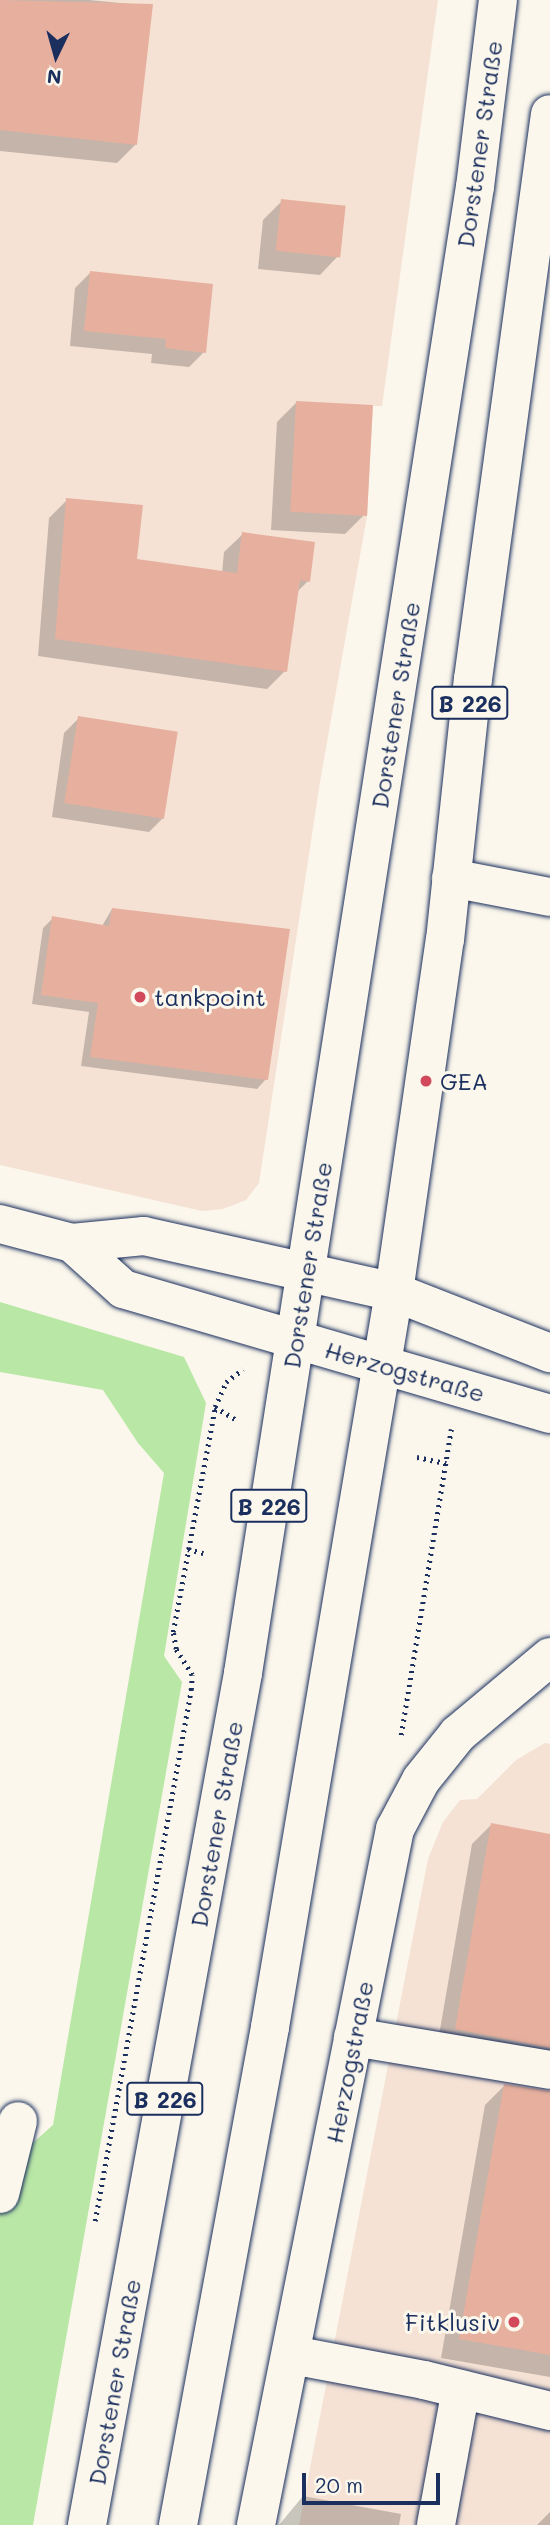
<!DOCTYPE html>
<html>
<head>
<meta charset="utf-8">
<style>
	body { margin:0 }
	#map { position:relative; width:550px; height:2525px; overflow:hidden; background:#fbf7ec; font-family:Mali,sans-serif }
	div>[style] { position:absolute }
	.built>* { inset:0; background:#f5e2d5 }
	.green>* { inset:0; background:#b9e7a6 }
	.shadow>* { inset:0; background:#0003 }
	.building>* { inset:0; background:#e7b09e; transform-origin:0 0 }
	.path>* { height:4.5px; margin-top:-2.25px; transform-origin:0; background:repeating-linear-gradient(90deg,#1b2f5e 0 2px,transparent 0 7px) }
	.roads { filter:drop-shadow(0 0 2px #1b2f5e) drop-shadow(0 0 2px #1b2f5e) }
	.minor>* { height:38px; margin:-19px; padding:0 19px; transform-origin:19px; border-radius:19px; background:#fbf7ec }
	.major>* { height:38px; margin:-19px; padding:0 19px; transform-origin:19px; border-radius:19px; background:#fbf7ec }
	.dots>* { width:19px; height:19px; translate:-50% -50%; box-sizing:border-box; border:4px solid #fbf7ec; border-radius:50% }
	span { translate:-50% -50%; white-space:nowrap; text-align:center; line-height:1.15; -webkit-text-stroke:6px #fbf7ec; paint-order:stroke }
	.shield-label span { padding:2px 5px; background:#fbf7ec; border:2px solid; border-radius:5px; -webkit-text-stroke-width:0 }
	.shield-label { font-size:23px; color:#1b2f5e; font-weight:700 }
	.street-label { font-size:24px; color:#1b2f5e }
	.poi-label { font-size:24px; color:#1b2f5e }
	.left { translate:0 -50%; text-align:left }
	.right { translate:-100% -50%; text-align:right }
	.north { position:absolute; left:21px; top:21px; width:70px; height:70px; -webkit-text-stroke:5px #fbf7ec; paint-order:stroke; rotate:185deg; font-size:19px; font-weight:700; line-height:28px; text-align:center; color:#1b2f5e }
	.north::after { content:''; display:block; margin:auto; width:24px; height:32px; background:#1b2f5e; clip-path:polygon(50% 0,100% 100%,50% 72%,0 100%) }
	.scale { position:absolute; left:302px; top:2473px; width:138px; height:32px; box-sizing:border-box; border:4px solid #1b2f5e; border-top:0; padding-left:9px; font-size:21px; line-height:24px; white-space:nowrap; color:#1b2f5e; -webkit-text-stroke:5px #fbf7ec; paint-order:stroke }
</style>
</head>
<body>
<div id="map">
	<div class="built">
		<i style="clip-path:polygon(0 0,438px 0,382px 406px,373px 406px,367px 516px,320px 782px,259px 1183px,246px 1200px,223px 1209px,202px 1211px,0 1165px)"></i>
		<i style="clip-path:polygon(545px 1743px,550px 1744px,550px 2525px,299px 2525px,428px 1859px,443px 1822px,460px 1800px,477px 1799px,516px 1760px)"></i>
	</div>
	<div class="green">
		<i style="clip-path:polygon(0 1302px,184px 1357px,206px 1403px,164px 1656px,182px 1682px,33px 2525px,0 2525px,0 2172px,53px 2125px,164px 1473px,138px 1443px,103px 1390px,0 1372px)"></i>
	</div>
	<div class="shadow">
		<i style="clip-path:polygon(0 0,89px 0,151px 6px,136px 144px,117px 163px,0 151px)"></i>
		<i style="clip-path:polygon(282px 201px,338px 256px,320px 275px,258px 269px,263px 220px)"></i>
		<i style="clip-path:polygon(90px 273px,204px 352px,189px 367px,151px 363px,152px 354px,70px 346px,75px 288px)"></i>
		<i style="clip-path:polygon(296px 403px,364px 515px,345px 534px,271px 530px,277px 422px)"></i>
		<i style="clip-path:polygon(67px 500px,135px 560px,222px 573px,224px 552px,243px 534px,308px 581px,297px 592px,285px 671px,267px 689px,38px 656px,49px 518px)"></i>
		<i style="clip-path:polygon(79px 718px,164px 817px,149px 832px,52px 817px,64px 733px)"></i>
		<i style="clip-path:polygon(112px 909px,288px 931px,266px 1079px,257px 1089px,81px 1066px,89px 1012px,32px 1004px,43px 928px,53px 918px,102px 926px)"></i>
		<i style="clip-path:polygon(491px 1825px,550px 1835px,550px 2084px,437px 2047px,472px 1844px)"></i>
		<i style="clip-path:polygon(504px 2086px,550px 2092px,550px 2377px,441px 2358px,485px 2105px)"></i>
		<i style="clip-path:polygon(303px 2496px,401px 2514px,399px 2525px,279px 2525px)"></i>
		<i style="clip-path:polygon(550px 2512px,550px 2525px,537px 2525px)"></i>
	</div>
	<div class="building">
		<i style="clip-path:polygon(0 0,153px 4px,137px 145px,0 130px)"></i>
		<i style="left:281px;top:199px;width:65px;height:52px;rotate:6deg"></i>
		<i style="clip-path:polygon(90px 271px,213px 284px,206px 353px,165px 348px,166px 339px,84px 331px)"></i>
		<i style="left:296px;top:401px;width:77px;height:111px;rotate:3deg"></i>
		<i style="clip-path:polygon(66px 498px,143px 505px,137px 559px,237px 573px,242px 532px,315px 542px,310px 582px,300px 580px,287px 672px,55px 639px)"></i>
		<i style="left:78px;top:716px;width:101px;height:88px;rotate:9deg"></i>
		<i style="clip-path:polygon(112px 908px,290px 929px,268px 1080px,90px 1057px,98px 1003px,41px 995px,52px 916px,109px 926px)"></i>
		<i style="clip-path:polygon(491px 1823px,550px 1834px,550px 2048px,455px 2029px)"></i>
		<i style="clip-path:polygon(504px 2084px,550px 2091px,550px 2355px,459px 2339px)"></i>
	</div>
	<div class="path">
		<i style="left:215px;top:1407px;width:26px;rotate:31deg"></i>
		<i style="left:417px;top:1457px;width:30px;rotate:12deg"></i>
		<i style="left:188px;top:1549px;width:16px;rotate:15deg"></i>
		<i style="left:401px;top:1735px;width:310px;rotate:-80.7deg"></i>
		<i style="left:95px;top:2221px;width:540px;rotate:-79.75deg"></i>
		<i style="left:191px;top:1690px;width:15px;rotate:-86deg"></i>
		<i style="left:192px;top:1675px;width:31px;rotate:-122deg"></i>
		<i style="left:176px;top:1649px;width:17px;rotate:-100deg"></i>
		<i style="left:173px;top:1632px;width:229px;rotate:-79.4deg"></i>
		<i style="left:215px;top:1407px;width:27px;rotate:-66deg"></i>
		<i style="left:226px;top:1382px;width:21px;rotate:-37deg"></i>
	</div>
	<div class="roads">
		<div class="minor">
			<i style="left:451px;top:878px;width:101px;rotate:10.9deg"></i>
			<i style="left:0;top:1224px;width:74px;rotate:14.8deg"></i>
			<i style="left:72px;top:1243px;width:72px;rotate:-5.6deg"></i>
			<i style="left:144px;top:1236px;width:256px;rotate:12.6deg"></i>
			<i style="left:394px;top:1292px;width:168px;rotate:21.4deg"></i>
			<i style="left:72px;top:1243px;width:69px;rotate:42deg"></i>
			<i style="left:123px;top:1289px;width:445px;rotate:16.3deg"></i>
			<i style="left:353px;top:2037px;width:200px;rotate:9.5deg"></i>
			<i style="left:0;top:2194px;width:75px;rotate:-76.1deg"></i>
			<i style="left:292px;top:2355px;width:134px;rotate:10.7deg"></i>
			<i style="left:424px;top:2380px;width:130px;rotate:13.8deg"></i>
			<i style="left:256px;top:2525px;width:710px;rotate:-78.71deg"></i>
			<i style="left:395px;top:1829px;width:55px;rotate:-62deg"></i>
			<i style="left:421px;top:1780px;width:59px;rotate:-51.2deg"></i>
			<i style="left:458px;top:1734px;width:120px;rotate:-39.9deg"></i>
			<i style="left:436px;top:2525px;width:138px;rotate:-79.6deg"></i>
		</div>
		<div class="major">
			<i style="left:87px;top:2525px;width:866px;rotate:-79.62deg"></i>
			<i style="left:243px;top:1673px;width:1504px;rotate:-81.13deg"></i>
			<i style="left:475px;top:187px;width:188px;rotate:-83deg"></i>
			<i style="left:178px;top:2525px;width:506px;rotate:-79.53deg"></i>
			<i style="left:270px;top:2027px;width:745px;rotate:-80.42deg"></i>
			<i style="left:394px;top:1292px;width:356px;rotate:-81.8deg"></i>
			<i style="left:445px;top:940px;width:262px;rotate:-83.9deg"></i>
			<i style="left:473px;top:679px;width:570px;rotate:-82.24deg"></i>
		</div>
	</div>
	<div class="dots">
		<i style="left:140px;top:997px;background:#d1495b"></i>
		<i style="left:426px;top:1081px;background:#d1495b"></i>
		<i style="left:514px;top:2322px;background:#d1495b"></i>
	</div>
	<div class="shield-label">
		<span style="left:470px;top:703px">B 226</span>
		<span style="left:269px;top:1506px">B 226</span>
		<span style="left:165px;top:2099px">B 226</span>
	</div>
	<div class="street-label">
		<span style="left:479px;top:144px;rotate:-82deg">Dorstener Straße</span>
		<span style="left:395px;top:705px;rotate:-81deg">Dorstener Straße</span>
		<span style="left:307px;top:1265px;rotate:-81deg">Dorstener Straße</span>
		<span style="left:405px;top:1371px;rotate:16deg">Herzogstraße</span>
		<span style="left:216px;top:1824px;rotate:-80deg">Dorstener Straße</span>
		<span style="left:349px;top:2062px;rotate:-79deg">Herzogstraße</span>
		<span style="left:114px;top:2382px;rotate:-80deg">Dorstener Straße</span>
	</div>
	<div class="poi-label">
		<span class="left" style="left:154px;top:997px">tankpoint</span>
		<span class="left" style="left:440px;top:1081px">GEA</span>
		<span class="right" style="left:500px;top:2322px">Fitklusiv</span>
	</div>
	<div class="north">N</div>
	<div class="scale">20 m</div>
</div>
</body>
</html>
